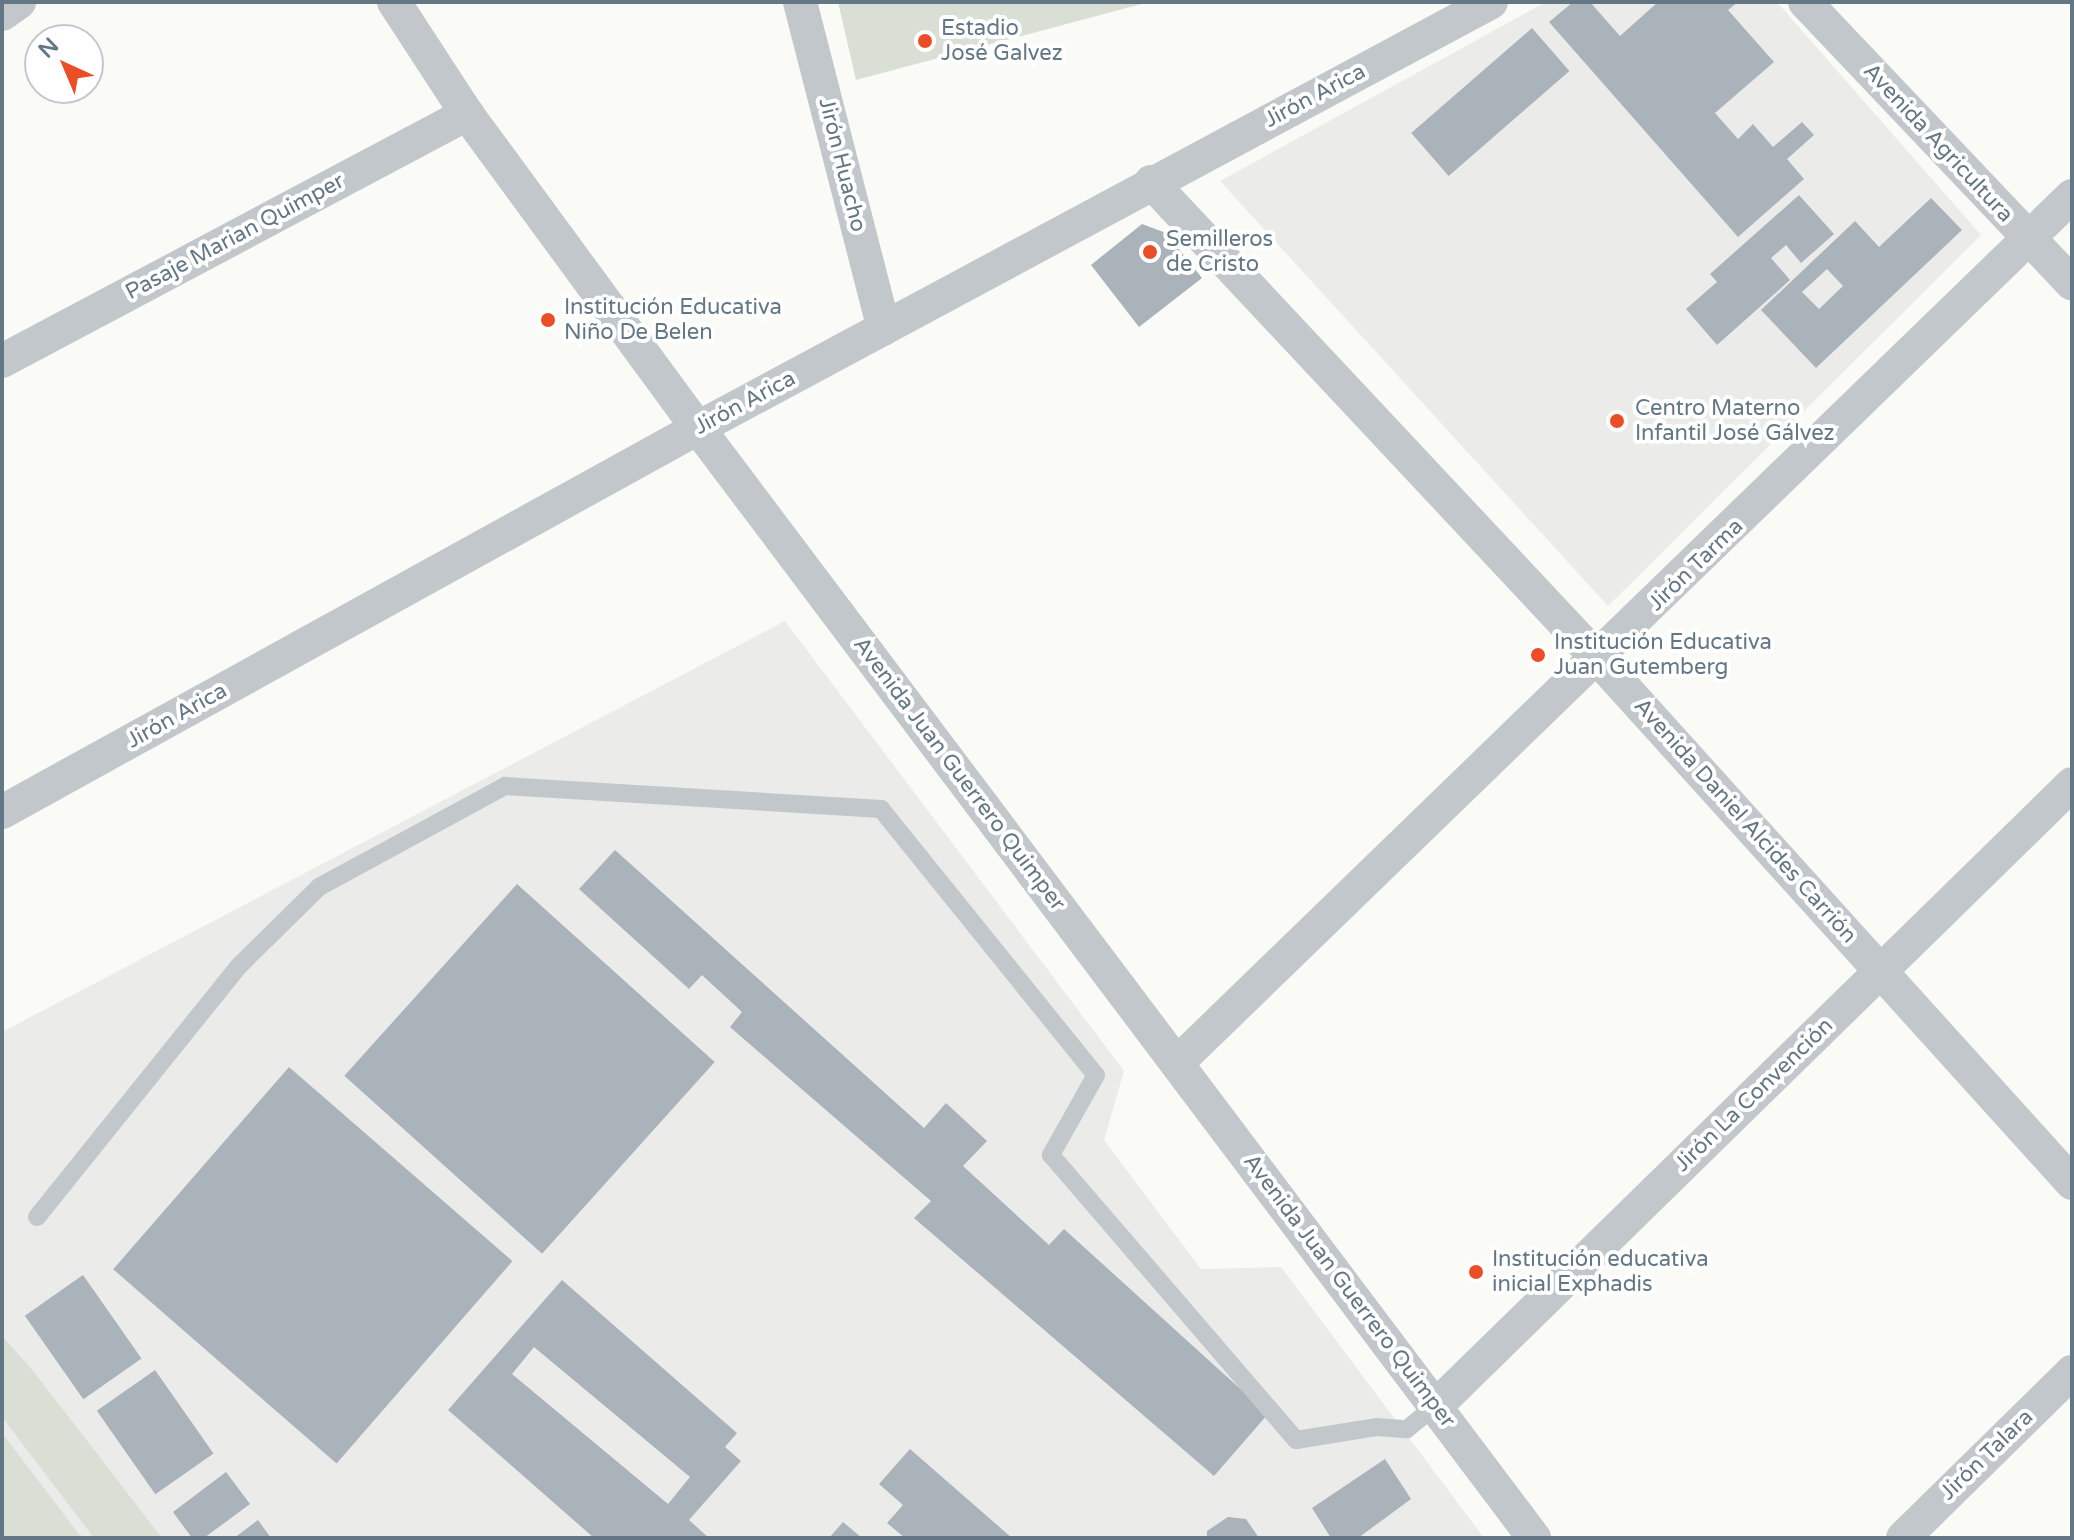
<!DOCTYPE html>
<html>
<head>
<meta charset="utf-8">
<style>
	body { margin:0 }
	#map { position:relative; width:2074px; height:1540px; overflow:hidden; background:#fafaf7; font-family:"Varela Round",sans-serif }
	div>[style] { position:absolute }
	.built>* { inset:0; background:#ebebea }
	.green>* { inset:0; background:#dadfd6 }
	.building>* { inset:0; background:#a9b3b9; transform-origin:0 0 }
	.service>* { height:18px; margin:-9px; padding:0 9px; transform-origin:9px; border-radius:9px; background:#c2c7cb }
	.minor>* { height:34px; margin:-17px; padding:0 17px; transform-origin:17px; border-radius:17px; background:#c2c7cb }
	.dots>* { width:22px; height:22px; translate:-50% -50%; box-sizing:border-box; border:4px solid #fff; border-radius:50% }
	span { translate:-50% -50%; white-space:nowrap; text-align:center; line-height:1.15; -webkit-text-stroke:8px #fff; paint-order:stroke }
	.poi-label { font-size:22px; color:#637784 }
	.left { translate:0 -50%; text-align:left }
	.street-label { font-size:22px; color:#637784 }
	.frame { position:absolute; inset:0; border:4px solid #637784; pointer-events:none }
	.north { position:absolute; left:24px; top:24px; width:80px; height:80px; box-sizing:border-box; background:#fff; border:2px solid #c1c9ce; border-radius:50%; rotate:316deg; font-size:22px; font-weight:700; line-height:32px; text-align:center; color:#637784 }
	.north::after { content:''; display:block; margin:auto; width:28px; height:36px; background:#eb4d26; clip-path:polygon(50% 0,100% 100%,50% 72%,0 100%) }
</style>
</head>
<body>
<div id="map">
	<div class="built">
		<i style="clip-path:polygon(1546px 2px,1777px 2px,1981px 235px,1608px 606px,1220px 181px)"></i>
		<i style="clip-path:polygon(785px 621px,1124px 1071px,1104px 1140px,1201px 1269px,1281px 1267px,1484px 1538px,2px 1538px,2px 1032px)"></i>
	</div>
	<div class="green">
		<i style="clip-path:polygon(838px 2px,1149px 2px,856px 80px)"></i>
		<i style="clip-path:polygon(2px 1336px,34px 1372px,162px 1538px,94px 1538px,2px 1417px)"></i>
		<i style="clip-path:polygon(2px 1433px,82px 1538px,2px 1538px)"></i>
	</div>
	<div class="building">
		<i style="clip-path:polygon(1573px 2px,1590px 2px,1620px 36px,1658px 2px,1738px 2px,1728px 10px,1774px 62px,1715px 113px,1738px 139px,1753px 124px,1773px 147px,1802px 122px,1814px 135px,1787px 159px,1804px 179px,1738px 237px,1549px 22px)"></i>
		<i style="left:1532px;top:28px;width:57px;height:160px;rotate:49deg"></i>
		<i style="clip-path:polygon(1799px 195px,1834px 234px,1801px 263px,1786px 245px,1771px 258px,1790px 280px,1717px 345px,1686px 309px,1717px 282px,1710px 274px)"></i>
		<i style="clip-path:polygon(evenodd,1931px 198px,1962px 230px,1816px 368px,1761px 310px,1855px 221px,1879px 247px,1931px 198px,1827px 269px,1843px 286px,1819px 309px,1802px 292px,1827px 269px)"></i>
		<i style="clip-path:polygon(1142px 224px,1166px 233px,1202px 278px,1139px 327px,1091px 265px)"></i>
		<i style="clip-path:polygon(615px 850px,924px 1128px,946px 1103px,987px 1141px,963px 1166px,1049px 1245px,1064px 1229px,1268px 1414px,1214px 1476px,914px 1218px,931px 1201px,730px 1027px,742px 1012px,702px 975px,689px 989px,579px 889px)"></i>
		<i style="left:517px;top:884px;width:266px;height:258px;rotate:42deg"></i>
		<i style="left:289px;top:1067px;width:296px;height:268px;rotate:41deg"></i>
		<i style="left:83px;top:1275px;width:102px;height:71px;rotate:55deg"></i>
		<i style="clip-path:polygon(evenodd,562px 1280px,737px 1433px,725px 1447px,741px 1461px,689px 1520px,709px 1538px,594px 1538px,448px 1410px,562px 1280px,534px 1347px,690px 1477px,668px 1504px,512px 1374px,534px 1347px)"></i>
		<i style="left:155px;top:1370px;width:102px;height:71px;rotate:55deg"></i>
		<i style="clip-path:polygon(910px 1449px,1012px 1538px,905px 1538px,887px 1523px,903px 1505px,879px 1484px)"></i>
		<i style="clip-path:polygon(1385px 1459px,1411px 1499px,1358px 1538px,1331px 1538px,1312px 1508px)"></i>
		<i style="clip-path:polygon(226px 1472px,250px 1504px,204px 1538px,192px 1538px,173px 1512px)"></i>
		<i style="clip-path:polygon(1228px 1517px,1246px 1519px,1259px 1538px,1207px 1538px,1207px 1531px)"></i>
		<i style="clip-path:polygon(258px 1520px,271px 1538px,234px 1538px)"></i>
		<i style="clip-path:polygon(843px 1522px,862px 1538px,829px 1538px)"></i>
	</div>
	<div class="service">
		<i style="left:37px;top:1217px;width:322px;rotate:-51.2deg"></i>
		<i style="left:239px;top:966px;width:112px;rotate:-44.6deg"></i>
		<i style="left:319px;top:887px;width:212px;rotate:-28.5deg"></i>
		<i style="left:505px;top:786px;width:377px;rotate:3.5deg"></i>
		<i style="left:881px;top:809px;width:342px;rotate:51.1deg"></i>
		<i style="left:1096px;top:1075px;width:92px;rotate:119.4deg"></i>
		<i style="left:1051px;top:1155px;width:376px;rotate:49.3deg"></i>
		<i style="left:1296px;top:1440px;width:81px;rotate:-9.2deg"></i>
		<i style="left:1376px;top:1427px;width:31px;rotate:4deg"></i>
		<i style="left:1407px;top:1429px;width:38px;rotate:-39deg"></i>
	</div>
	<div class="minor">
		<i style="left:394px;top:2px;width:134px;rotate:56.9deg"></i>
		<i style="left:467px;top:114px;width:390px;rotate:53.7deg"></i>
		<i style="left:698px;top:428px;width:1390px;rotate:53.01deg"></i>
		<i style="left:800px;top:2px;width:337px;rotate:75.6deg"></i>
		<i style="left:1805px;top:2px;width:388px;rotate:46.5deg"></i>
		<i style="left:2px;top:14px;width:21px;rotate:-35deg"></i>
		<i style="left:1151px;top:182px;width:655px;rotate:46.86deg"></i>
		<i style="left:1599px;top:660px;width:705px;rotate:47.87deg"></i>
		<i style="left:2px;top:361px;width:527px;rotate:-27.98deg"></i>
		<i style="left:2px;top:812px;width:795px;rotate:-28.89deg"></i>
		<i style="left:698px;top:428px;width:900px;rotate:-28.24deg"></i>
		<i style="left:1177px;top:1063px;width:1246px;rotate:-44.09deg"></i>
		<i style="left:1437px;top:1405px;width:888px;rotate:-44.36deg"></i>
		<i style="left:1903px;top:1538px;width:237px;rotate:-44.5deg"></i>
	</div>
	<div class="dots">
		<i style="left:925px;top:41px;background:#eb4d26"></i>
		<i style="left:1150px;top:252px;background:#eb4d26"></i>
		<i style="left:548px;top:320px;background:#eb4d26"></i>
		<i style="left:1617px;top:421px;background:#eb4d26"></i>
		<i style="left:1538px;top:655px;background:#eb4d26"></i>
		<i style="left:1476px;top:1272px;background:#eb4d26"></i>
	</div>
	<div class="poi-label">
		<span class="left" style="left:941px;top:41px">Estadio<br>José Galvez</span>
		<span class="left" style="left:1166px;top:252px">Semilleros<br>de Cristo</span>
		<span class="left" style="left:564px;top:320px">Institución Educativa<br>Niño De Belen</span>
		<span class="left" style="left:1635px;top:421px">Centro Materno<br>Infantil José Gálvez</span>
		<span class="left" style="left:1554px;top:655px">Institución Educativa<br>Juan Gutemberg</span>
		<span class="left" style="left:1492px;top:1272px">Institución educativa<br>inicial Exphadis</span>
	</div>
	<div class="street-label">
		<span style="left:1315px;top:96px;rotate:-28deg">Jirón Arica</span>
		<span style="left:1938px;top:143px;rotate:47deg">Avenida Agricultura</span>
		<span style="left:842px;top:165px;rotate:76deg">Jirón Huacho</span>
		<span style="left:235px;top:237px;rotate:-28deg">Pasaje Marian Quimper</span>
		<span style="left:745px;top:403px;rotate:-28deg">Jirón Arica</span>
		<span style="left:1696px;top:565px;rotate:-44deg">Jirón Tarma</span>
		<span style="left:177px;top:716px;rotate:-29deg">Jirón Arica</span>
		<span style="left:959px;top:774px;rotate:53deg">Avenida Juan Guerrero Quimper</span>
		<span style="left:1745px;top:821px;rotate:48deg">Avenida Daniel Alcides Carrión</span>
		<span style="left:1754px;top:1095px;rotate:-44deg">Jirón La Convención</span>
		<span style="left:1349px;top:1291px;rotate:53deg">Avenida Juan Guerrero Quimper</span>
		<span style="left:1987px;top:1455px;rotate:-44deg">Jirón Talara</span>
	</div>
	<div class="frame"></div>
	<div class="north">N</div>
</div>
</body>
</html>
